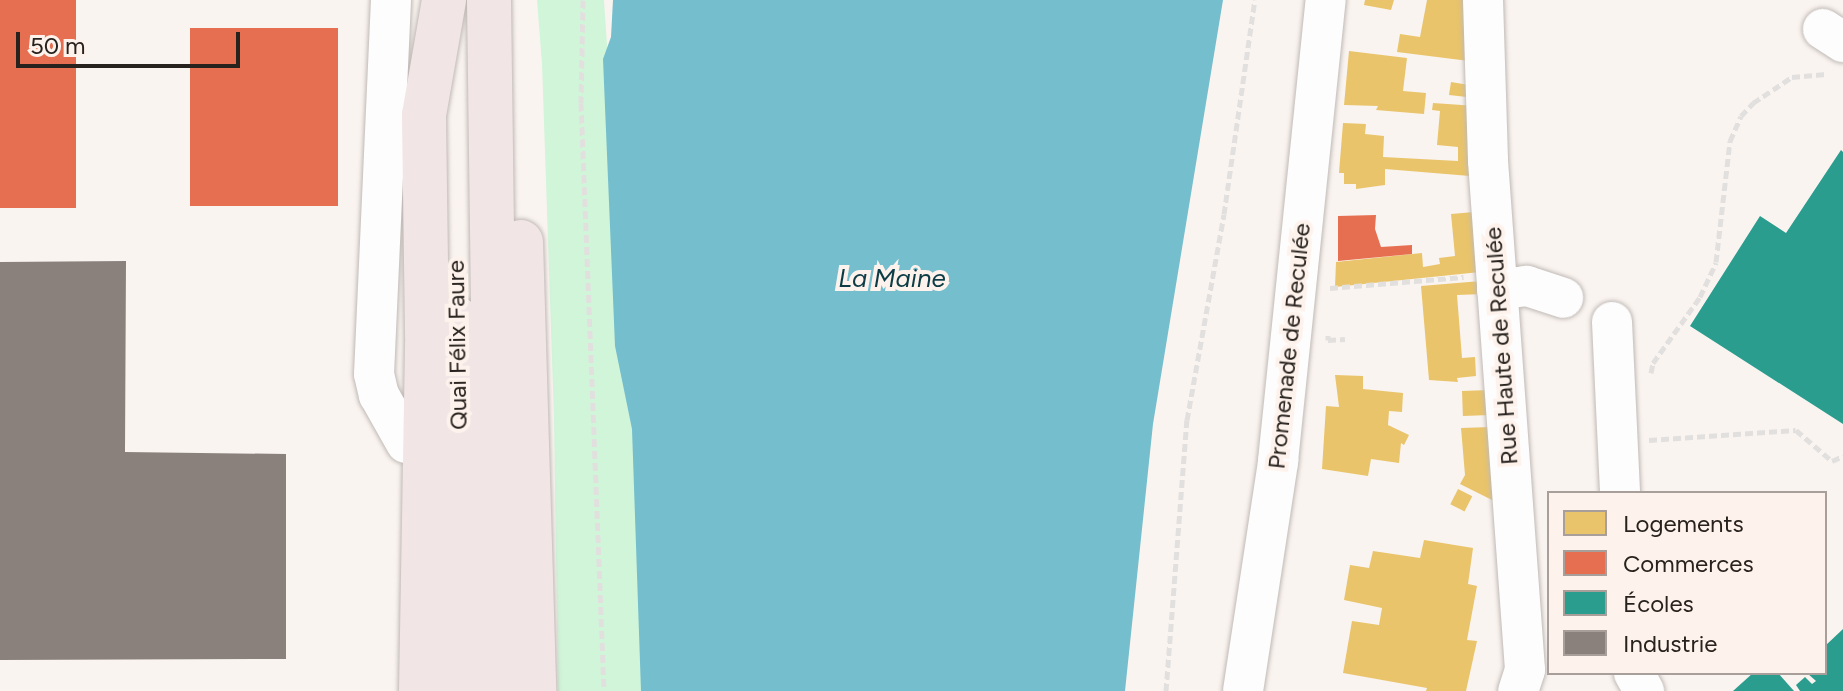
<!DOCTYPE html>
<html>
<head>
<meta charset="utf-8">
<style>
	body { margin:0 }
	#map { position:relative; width:1843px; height:691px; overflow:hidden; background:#faf4f0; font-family:Figtree,sans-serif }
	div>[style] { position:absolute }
	.green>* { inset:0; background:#d1f5d9 }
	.water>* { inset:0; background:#74becd }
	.homes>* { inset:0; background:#e9c46a; transform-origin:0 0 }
	.shops>* { inset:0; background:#e76f51; transform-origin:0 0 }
	.schools>* { inset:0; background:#2a9d8f }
	.industry>* { inset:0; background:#8a817c }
	.path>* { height:5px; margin-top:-2.5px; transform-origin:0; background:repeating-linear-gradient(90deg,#e2e0df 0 8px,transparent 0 12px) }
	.roads { filter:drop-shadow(0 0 2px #c0bab6) drop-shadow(0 0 2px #c0bab6) }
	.minor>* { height:40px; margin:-20px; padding:0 20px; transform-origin:20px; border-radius:20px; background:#fefdfd }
	.highway>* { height:44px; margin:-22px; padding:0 22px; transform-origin:22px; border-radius:22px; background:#f2e5e6 }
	span { translate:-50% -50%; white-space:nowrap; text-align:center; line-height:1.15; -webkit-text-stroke:8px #fef3ec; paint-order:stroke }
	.street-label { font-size:24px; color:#28221e }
	.water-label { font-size:26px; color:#0c3d47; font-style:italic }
	.legend { position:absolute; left:1547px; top:491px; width:280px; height:184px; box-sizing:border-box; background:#fef3ec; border:2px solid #a89f9a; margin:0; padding:10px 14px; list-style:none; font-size:24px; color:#28221e }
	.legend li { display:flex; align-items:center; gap:16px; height:40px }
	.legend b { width:40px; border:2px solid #a89f9a }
	.scale { position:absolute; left:16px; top:32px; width:224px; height:36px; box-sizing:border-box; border:4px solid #28221e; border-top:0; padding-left:10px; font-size:24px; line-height:28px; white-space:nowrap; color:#28221e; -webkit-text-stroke:6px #fef3ec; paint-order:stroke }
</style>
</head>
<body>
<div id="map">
	<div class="green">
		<i style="clip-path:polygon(537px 0,604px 0,624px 301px,650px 570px,644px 691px,558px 691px,554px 418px,542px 64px)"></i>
	</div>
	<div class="water">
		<i style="clip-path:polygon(613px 0,1223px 0,1153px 424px,1125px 691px,641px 691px,632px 429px,615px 346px,603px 59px,611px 37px)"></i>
	</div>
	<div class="homes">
		<i style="clip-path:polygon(1365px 0,1394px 0,1391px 10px,1364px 5px)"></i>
		<i style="clip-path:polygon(1427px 0,1468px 0,1469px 61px,1397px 52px,1400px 34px,1420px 37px)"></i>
		<i style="clip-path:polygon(1349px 51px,1407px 58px,1403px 91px,1426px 93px,1424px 114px,1376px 110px,1378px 106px,1344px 105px)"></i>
		<i style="clip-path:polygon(1451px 82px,1475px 86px,1476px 98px,1449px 95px)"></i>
		<i style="clip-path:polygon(1433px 103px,1476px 106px,1470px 176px,1385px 169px,1385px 185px,1356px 189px,1356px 184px,1344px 184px,1344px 173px,1339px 173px,1343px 123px,1366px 124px,1365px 134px,1384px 136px,1383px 157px,1458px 161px,1458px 147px,1437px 145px,1440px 111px,1432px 110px)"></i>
		<i style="clip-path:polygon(1474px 212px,1480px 272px,1335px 287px,1336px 262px,1422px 253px,1423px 267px,1440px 264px,1439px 258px,1455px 256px,1451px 214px)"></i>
		<i style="clip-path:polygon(1481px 281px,1483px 294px,1457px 295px,1462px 358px,1475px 357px,1476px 376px,1457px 378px,1458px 382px,1429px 380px,1421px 286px)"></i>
		<i style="clip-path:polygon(1335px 375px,1363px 376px,1363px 389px,1403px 393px,1402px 412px,1389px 411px,1388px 425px,1409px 435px,1404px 445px,1401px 443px,1399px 463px,1371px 459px,1368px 476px,1322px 469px,1326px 406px,1339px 407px)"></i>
		<i style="left:1489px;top:390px;width:25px;height:27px;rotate:88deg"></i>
		<i style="clip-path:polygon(1491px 427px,1494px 501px,1460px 484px,1465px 475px,1461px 428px)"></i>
		<i style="left:1458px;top:489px;width:16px;height:17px;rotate:27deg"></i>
		<i style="clip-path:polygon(1424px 540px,1473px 548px,1468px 584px,1477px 586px,1467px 640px,1477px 641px,1466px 691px,1426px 691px,1427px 688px,1343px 673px,1352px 621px,1379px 625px,1382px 608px,1344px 600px,1350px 565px,1369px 568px,1373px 551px,1420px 558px)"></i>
	</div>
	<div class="shops">
		<i style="left:0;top:0;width:76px;height:208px"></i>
		<i style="left:190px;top:28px;width:148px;height:178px"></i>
		<i style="clip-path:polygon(1376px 215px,1375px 229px,1381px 247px,1412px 245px,1412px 254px,1338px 261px,1338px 216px)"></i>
	</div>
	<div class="schools">
		<i style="clip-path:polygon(1841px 150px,1843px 152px,1843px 424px,1690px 326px,1760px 216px,1786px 233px)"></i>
		<i style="clip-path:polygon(1843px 629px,1843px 691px,1800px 691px,1796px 685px,1805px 677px,1812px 684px,1816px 681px,1807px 673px,1825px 673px,1825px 646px)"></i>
		<i style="clip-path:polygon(1753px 673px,1778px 673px,1794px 691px,1733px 691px)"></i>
	</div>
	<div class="industry">
		<i style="clip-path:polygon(126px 261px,125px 452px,286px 454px,286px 659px,0 660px,0 262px)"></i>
	</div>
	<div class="path">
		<i style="left:583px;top:0;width:103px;rotate:91.1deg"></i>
		<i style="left:581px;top:103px;width:588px;rotate:87.76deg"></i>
		<i style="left:1330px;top:288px;width:134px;rotate:-4.7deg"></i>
		<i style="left:1328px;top:335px;width:5px;rotate:90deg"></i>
		<i style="left:1328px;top:340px;width:17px;rotate:-3deg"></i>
		<i style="left:1651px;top:373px;width:10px;rotate:-79deg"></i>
		<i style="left:1653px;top:363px;width:81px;rotate:-54.5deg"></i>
		<i style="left:1700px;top:297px;width:38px;rotate:-65deg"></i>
		<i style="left:1716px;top:262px;width:122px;rotate:-83.4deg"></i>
		<i style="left:1730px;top:141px;width:27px;rotate:-66deg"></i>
		<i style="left:1741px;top:116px;width:18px;rotate:-47deg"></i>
		<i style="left:1753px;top:103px;width:47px;rotate:-33.7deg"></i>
		<i style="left:1792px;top:77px;width:34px;rotate:-5deg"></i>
		<i style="left:1649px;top:440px;width:147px;rotate:-3.9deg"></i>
		<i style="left:1796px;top:430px;width:48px;rotate:40.7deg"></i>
		<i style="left:1832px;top:461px;width:12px;rotate:-24deg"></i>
		<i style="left:1166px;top:691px;width:272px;rotate:-85.6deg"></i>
		<i style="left:1187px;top:420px;width:209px;rotate:-79.8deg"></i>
		<i style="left:1224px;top:214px;width:216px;rotate:-81.8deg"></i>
	</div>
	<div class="roads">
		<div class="minor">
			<i style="left:391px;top:0;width:374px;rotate:92.6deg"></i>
			<i style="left:374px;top:374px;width:22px;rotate:77deg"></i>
			<i style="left:379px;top:395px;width:55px;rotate:60.6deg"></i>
			<i style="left:1483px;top:0;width:161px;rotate:88.2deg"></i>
			<i style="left:1488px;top:161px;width:510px;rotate:85.84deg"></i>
			<i style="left:1525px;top:670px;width:22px;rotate:108deg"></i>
			<i style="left:1823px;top:29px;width:24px;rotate:33deg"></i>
			<i style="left:1497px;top:290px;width:30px;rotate:-8deg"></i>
			<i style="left:1527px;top:286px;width:38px;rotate:18deg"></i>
			<i style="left:1612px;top:322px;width:171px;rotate:87.3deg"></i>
			<i style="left:1634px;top:673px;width:21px;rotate:61deg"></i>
			<i style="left:1243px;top:691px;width:233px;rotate:-81.3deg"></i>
			<i style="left:1278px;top:461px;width:463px;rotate:-84.1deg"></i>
		</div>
		<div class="highway">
			<i style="left:489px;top:0;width:691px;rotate:89.25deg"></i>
			<i style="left:521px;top:242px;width:449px;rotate:88.3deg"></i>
			<i style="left:456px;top:318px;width:373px;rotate:89.7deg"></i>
			<i style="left:421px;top:691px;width:358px;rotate:-89deg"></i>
			<i style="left:427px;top:333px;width:218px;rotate:-90.8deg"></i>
			<i style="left:424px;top:115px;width:117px;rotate:-80.1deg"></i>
		</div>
	</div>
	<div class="street-label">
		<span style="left:457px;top:345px;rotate:-91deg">Quai Félix Faure</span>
		<span style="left:1289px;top:346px;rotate:-84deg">Promenade de Reculée</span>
		<span style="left:1501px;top:346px;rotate:-94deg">Rue Haute de Reculée</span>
	</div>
	<div class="water-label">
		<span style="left:892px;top:279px">La Maine</span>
	</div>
	<ul class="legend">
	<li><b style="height:22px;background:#e9c46a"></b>Logements</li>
	<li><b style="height:22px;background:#e76f51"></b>Commerces</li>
	<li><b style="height:22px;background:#2a9d8f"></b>Écoles</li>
	<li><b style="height:22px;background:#8a817c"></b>Industrie</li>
	</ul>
	<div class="scale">50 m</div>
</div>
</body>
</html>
